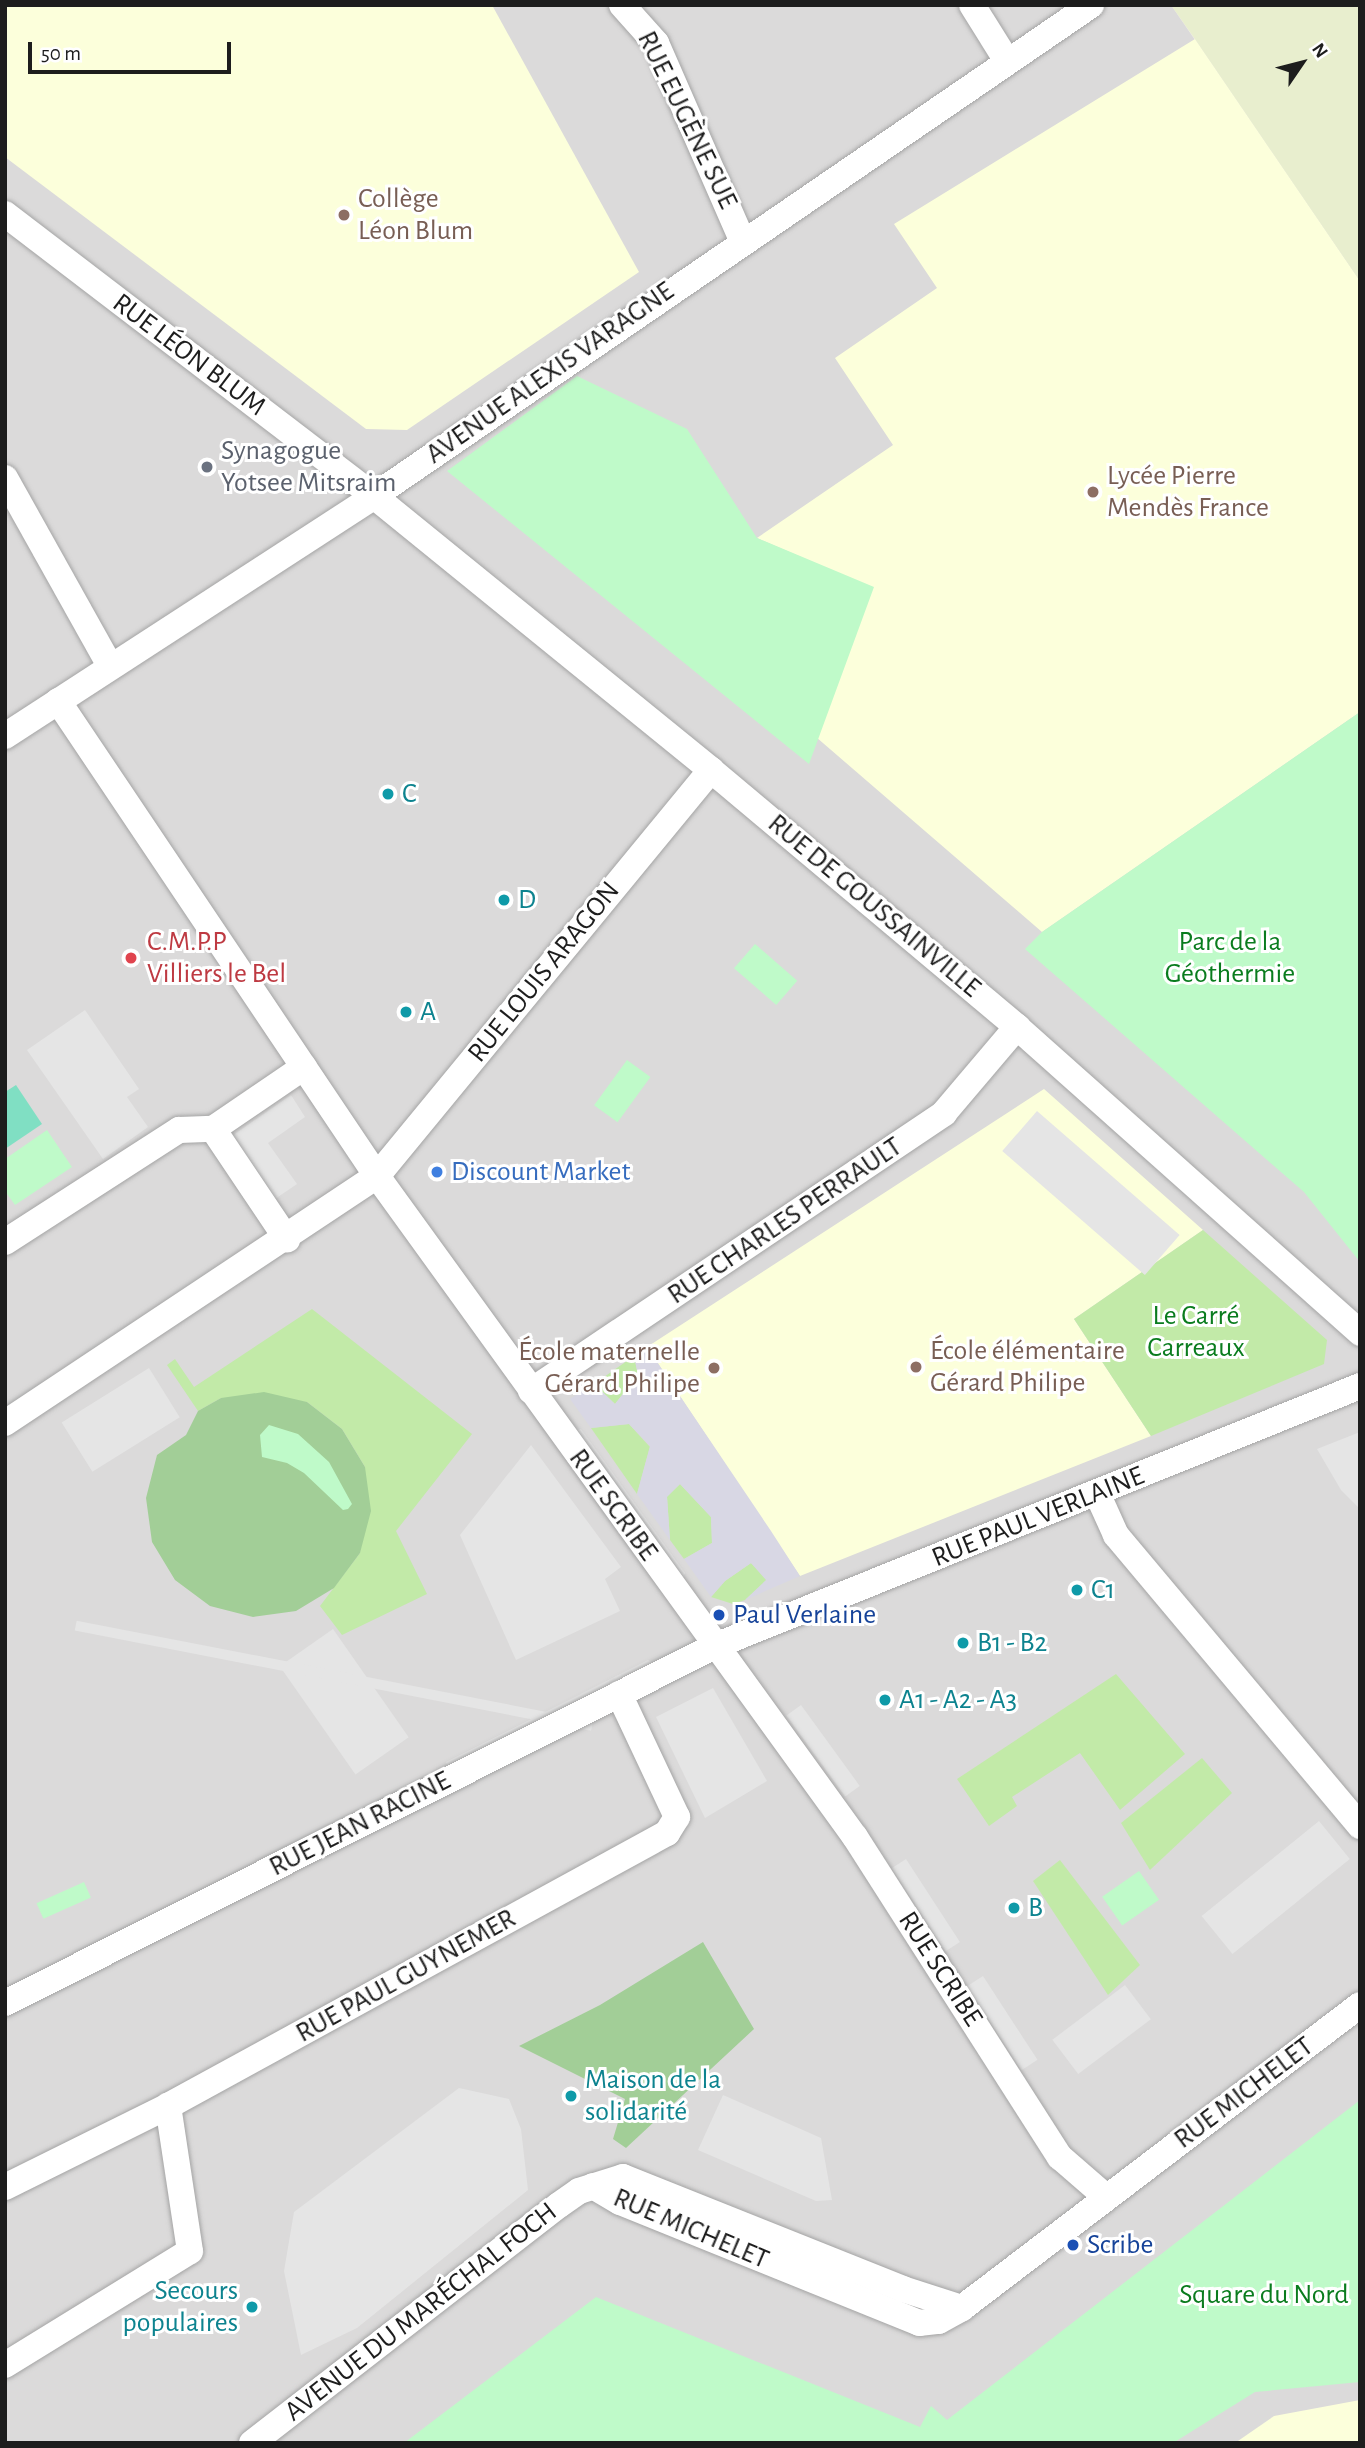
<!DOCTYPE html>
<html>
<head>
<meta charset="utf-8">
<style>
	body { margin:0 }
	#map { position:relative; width:1365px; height:2448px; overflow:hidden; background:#efece3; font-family:"Alegreya Sans",sans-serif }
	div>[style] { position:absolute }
	.residential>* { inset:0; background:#dbdada }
	.education>* { inset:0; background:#fcffdb }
	.farmland>* { inset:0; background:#e8eece }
	.grass>* { inset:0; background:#c2eaa8 }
	.forest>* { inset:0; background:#a2ce97 }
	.park>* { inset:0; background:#bffac9; transform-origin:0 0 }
	.pitch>* { inset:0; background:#80dfc3 }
	.parking>* { inset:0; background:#e5e5e5; transform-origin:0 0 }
	.plaza>* { inset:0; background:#d8d7e4 }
	.roads { filter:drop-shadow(0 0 2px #a4a4a4) drop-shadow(0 0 2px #a4a4a4) }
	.street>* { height:26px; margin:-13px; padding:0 13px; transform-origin:13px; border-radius:13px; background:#fff }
	.dots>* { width:19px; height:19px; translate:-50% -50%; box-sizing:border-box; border:4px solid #fff; border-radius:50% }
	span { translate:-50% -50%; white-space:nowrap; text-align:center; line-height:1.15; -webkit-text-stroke:6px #fff; paint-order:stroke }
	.street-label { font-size:28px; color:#1d1d1d }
	.education-label { font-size:28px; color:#785e54 }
	.left { translate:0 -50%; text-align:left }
	.right { translate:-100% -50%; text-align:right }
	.worship-label { font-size:28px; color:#5b616d }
	.culture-label { font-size:28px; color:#0d838f }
	.health-label { font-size:28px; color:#be3a42 }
	.park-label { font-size:28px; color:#0a7c1e }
	.shop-label { font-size:28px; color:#366cbe }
	.transit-label { font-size:28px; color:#164399 }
	.frame { position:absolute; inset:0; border:7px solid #1d1d1d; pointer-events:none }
	.north { position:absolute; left:1267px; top:28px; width:70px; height:70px; -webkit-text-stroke:5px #fff; paint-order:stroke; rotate:55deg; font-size:19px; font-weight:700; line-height:28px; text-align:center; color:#1d1d1d }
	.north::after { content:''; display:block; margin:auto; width:24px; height:32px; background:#1d1d1d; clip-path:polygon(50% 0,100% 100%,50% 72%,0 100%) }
	.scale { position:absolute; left:28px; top:42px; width:203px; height:32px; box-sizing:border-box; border:4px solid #1d1d1d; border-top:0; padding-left:9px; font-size:21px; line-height:24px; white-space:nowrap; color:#1d1d1d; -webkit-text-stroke:5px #fff; paint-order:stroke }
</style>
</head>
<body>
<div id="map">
	<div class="residential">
		<i style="clip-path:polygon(5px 5px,1171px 5px,1360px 281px,1360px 2443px,5px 2443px)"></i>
	</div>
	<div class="education">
		<i style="clip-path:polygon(5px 5px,492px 5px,639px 272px,407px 430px,366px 429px,5px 157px)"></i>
		<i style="clip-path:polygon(1195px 39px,1360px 281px,1360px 712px,1042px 932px,816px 737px,873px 588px,757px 538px,893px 445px,835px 358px,937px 288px,894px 224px)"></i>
		<i style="clip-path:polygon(1044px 1089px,1203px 1230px,1074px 1319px,1151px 1436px,800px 1576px,647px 1347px)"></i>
		<i style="clip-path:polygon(1360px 2400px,1360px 2443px,1235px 2443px,1274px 2416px)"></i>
	</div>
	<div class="farmland">
		<i style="clip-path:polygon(1171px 5px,1360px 5px,1360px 281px,1195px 39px)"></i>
	</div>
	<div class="grass">
		<i style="clip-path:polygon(1203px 1230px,1327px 1340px,1324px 1364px,1151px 1436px,1074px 1319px)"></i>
		<i style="clip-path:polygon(312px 1309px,472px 1434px,396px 1531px,427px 1594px,342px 1635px,320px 1606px,360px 1553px,365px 1467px,342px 1429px,307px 1402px,221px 1398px,198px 1411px,167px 1365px,175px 1359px,194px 1387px)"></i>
		<i style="clip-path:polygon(634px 1356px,638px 1375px,615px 1404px,594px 1384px)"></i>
		<i style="clip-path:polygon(629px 1424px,650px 1447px,637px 1494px,591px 1428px)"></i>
		<i style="clip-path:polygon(680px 1484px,711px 1517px,712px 1543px,684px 1559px,670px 1540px,667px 1496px)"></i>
		<i style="clip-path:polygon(751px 1563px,767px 1580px,745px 1600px,733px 1604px,711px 1597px,725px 1581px)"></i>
		<i style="clip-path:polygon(1116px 1674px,1185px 1754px,1120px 1810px,1080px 1753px,1012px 1797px,1017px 1806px,989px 1826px,957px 1779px)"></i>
		<i style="clip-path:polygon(1202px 1758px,1232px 1793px,1150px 1870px,1121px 1823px)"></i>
		<i style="clip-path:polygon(1060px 1860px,1140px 1965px,1108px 1995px,1033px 1881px)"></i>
	</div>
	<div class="forest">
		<i style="clip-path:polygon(264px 1392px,307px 1402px,342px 1429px,365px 1467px,371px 1511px,360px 1553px,334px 1588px,296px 1611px,253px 1617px,210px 1606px,175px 1580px,152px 1542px,146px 1498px,157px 1455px,186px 1435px,198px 1411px,221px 1398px)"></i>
		<i style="clip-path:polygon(703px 1942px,754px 2029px,626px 2148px,613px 2139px,625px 2099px,519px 2046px,600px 2005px)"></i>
	</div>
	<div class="park">
		<i style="clip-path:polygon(577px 376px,687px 429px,757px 538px,874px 587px,809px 764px,447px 471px)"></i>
		<i style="clip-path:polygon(1360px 712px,1360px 1262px,1304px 1192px,1025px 949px,1042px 932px)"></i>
		<i style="left:755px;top:944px;width:56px;height:32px;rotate:41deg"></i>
		<i style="left:627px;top:1060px;width:29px;height:56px;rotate:36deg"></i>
		<i style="clip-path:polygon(47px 1130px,72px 1167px,15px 1205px,5px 1191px,5px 1159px)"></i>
		<i style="clip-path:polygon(269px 1425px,298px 1434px,329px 1462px,352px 1504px,348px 1509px,343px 1510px,304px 1473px,287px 1463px,262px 1457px,260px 1435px)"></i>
		<i style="left:1139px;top:1871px;width:35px;height:45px;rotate:55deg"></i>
		<i style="left:84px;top:1882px;width:17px;height:52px;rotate:66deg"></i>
		<i style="clip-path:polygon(1360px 2100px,1360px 2382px,1255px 2392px,1173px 2443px,404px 2443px,596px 2297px,920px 2427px,931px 2406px,947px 2420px)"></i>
	</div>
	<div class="pitch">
		<i style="clip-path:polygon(16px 1085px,42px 1124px,5px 1149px,5px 1092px)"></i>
	</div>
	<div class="parking">
		<i style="clip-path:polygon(85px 1010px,139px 1089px,127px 1097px,148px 1127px,103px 1159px,27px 1050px)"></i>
		<i style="clip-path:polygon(291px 1095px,305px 1117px,268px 1143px,297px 1184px,275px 1199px,232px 1136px)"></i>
		<i style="left:1037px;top:1111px;width:189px;height:53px;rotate:41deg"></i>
		<i style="left:149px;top:1368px;width:58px;height:103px;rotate:58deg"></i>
		<i style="clip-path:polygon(581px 1429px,685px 1573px,682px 1582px,571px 1431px)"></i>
		<i style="clip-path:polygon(1360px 1432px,1360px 1509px,1341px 1490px,1317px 1449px)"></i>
		<i style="clip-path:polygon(531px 1445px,621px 1567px,605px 1579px,620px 1611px,516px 1660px,460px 1535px)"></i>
		<i style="left:333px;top:1629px;width:132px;height:65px;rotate:55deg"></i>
		<i style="clip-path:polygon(648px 1660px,656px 1665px,448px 1768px,446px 1762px)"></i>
		<i style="clip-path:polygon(713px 1688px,767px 1781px,705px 1818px,656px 1717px)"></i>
		<i style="left:801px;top:1705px;width:100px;height:18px;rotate:54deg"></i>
		<i style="left:593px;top:1721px;width:10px;height:526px;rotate:101deg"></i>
		<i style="left:1319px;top:1821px;width:49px;height:151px;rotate:51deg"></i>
		<i style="left:906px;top:1859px;width:99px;height:17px;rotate:57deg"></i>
		<i style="left:983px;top:1976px;width:100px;height:19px;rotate:57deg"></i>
		<i style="left:1125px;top:1985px;width:43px;height:91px;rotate:53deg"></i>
		<i style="clip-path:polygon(459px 2088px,509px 2099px,521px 2129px,528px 2190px,357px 2328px,301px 2355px,284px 2271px,294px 2212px)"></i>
		<i style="clip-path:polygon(723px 2095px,821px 2138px,832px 2200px,816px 2201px,698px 2150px)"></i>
	</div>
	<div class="plaza">
		<i style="clip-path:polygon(647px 1347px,771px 1531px,800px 1576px,745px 1600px,766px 1580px,751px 1563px,725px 1581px,711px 1597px,684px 1559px,712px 1543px,711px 1517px,680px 1484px,667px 1497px,670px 1540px,637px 1494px,650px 1446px,629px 1424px,591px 1428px,570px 1399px,594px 1384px,615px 1404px,638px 1375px,634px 1356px)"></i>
	</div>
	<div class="roads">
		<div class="street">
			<i style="left:622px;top:5px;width:51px;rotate:48.2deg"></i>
			<i style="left:656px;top:43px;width:215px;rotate:66.4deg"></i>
			<i style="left:972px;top:5px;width:66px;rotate:58deg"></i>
			<i style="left:5px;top:214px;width:464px;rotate:37.4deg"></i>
			<i style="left:374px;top:496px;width:434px;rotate:39.1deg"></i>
			<i style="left:711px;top:770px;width:400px;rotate:40deg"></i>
			<i style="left:1017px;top:1027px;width:460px;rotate:41.7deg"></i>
			<i style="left:5px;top:478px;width:215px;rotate:60.8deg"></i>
			<i style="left:58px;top:701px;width:572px;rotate:56.12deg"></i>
			<i style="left:377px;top:1176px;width:526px;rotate:-50.56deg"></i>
			<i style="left:5px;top:736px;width:440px;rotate:-33deg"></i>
			<i style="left:374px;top:496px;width:869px;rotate:-34.4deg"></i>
			<i style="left:213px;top:1129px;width:133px;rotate:56.1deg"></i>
			<i style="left:5px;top:1242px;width:207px;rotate:-32.8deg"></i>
			<i style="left:179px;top:1130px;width:34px;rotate:-2deg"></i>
			<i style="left:213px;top:1129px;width:110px;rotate:-34.3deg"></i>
			<i style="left:531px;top:1391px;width:498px;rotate:-33.9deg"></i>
			<i style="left:944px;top:1113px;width:113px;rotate:-49.7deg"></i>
			<i style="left:5px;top:1423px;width:447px;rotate:-33.6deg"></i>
			<i style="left:377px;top:1176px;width:816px;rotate:54.13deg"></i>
			<i style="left:855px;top:1837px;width:380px;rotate:57.4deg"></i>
			<i style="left:1060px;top:2157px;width:61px;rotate:41deg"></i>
			<i style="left:1097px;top:1493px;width:46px;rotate:65.7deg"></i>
			<i style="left:1116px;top:1535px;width:380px;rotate:50deg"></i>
			<i style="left:5px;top:2003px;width:795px;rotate:-26.69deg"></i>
			<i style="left:715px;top:1646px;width:695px;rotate:-21.95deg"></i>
			<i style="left:593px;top:2186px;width:31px;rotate:31deg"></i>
			<i style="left:620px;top:2202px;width:323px;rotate:22deg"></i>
			<i style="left:919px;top:2323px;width:20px;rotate:-6deg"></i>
			<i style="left:939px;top:2321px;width:26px;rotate:-29deg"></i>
			<i style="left:962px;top:2308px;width:500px;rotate:-37.28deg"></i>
			<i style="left:5px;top:2187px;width:182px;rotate:-26.4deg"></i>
			<i style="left:168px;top:2106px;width:569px;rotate:-28.68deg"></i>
			<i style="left:667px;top:1833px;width:19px;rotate:-58deg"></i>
			<i style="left:677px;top:1817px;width:136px;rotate:-115.2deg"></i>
			<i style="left:5px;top:2365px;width:217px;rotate:-31.6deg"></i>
			<i style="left:190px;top:2251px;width:147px;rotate:-98.6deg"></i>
			<i style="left:252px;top:2443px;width:388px;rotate:-37.8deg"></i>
			<i style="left:559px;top:2205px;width:24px;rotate:-35deg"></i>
			<i style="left:579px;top:2191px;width:46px;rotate:-17.7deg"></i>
			<i style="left:623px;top:2177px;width:302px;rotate:21.8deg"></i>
			<i style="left:903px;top:2289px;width:62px;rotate:17.9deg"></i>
		</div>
	</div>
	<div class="dots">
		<i style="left:344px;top:215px;background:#8d6e63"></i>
		<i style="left:207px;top:467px;background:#6b7280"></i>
		<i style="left:1093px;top:492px;background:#8d6e63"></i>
		<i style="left:388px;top:794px;background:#0f9aa8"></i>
		<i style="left:504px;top:900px;background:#0f9aa8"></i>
		<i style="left:131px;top:958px;background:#e0444e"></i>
		<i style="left:406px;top:1012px;background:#0f9aa8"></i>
		<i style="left:437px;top:1172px;background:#3f7fe0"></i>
		<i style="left:916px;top:1367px;background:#8d6e63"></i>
		<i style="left:714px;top:1368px;background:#8d6e63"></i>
		<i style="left:1077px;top:1590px;background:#0f9aa8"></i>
		<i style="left:719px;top:1615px;background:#1a4fb4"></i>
		<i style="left:963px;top:1643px;background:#0f9aa8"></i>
		<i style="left:885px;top:1700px;background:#0f9aa8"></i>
		<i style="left:1014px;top:1908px;background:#0f9aa8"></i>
		<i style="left:571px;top:2096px;background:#0f9aa8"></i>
		<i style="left:1073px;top:2245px;background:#1a4fb4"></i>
		<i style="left:252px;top:2307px;background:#0f9aa8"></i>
	</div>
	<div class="street-label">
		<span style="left:687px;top:120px;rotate:64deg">RUE EUGÈNE SUE</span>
		<span style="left:189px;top:355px;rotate:37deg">RUE LÉON BLUM</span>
		<span style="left:550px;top:373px;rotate:-35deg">AVENUE ALEXIS VARAGNE</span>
		<span style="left:874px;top:906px;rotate:40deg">RUE DE GOUSSAINVILLE</span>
		<span style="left:544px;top:972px;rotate:-51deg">RUE LOUIS ARAGON</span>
		<span style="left:785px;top:1221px;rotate:-34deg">RUE CHARLES PERRAULT</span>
		<span style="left:613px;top:1505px;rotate:54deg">RUE SCRIBE</span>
		<span style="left:1038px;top:1517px;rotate:-22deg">RUE PAUL VERLAINE</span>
		<span style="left:360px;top:1824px;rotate:-27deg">RUE JEAN RACINE</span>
		<span style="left:940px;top:1969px;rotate:57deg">RUE SCRIBE</span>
		<span style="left:406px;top:1976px;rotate:-29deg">RUE PAUL GUYNEMER</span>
		<span style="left:1244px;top:2093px;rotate:-37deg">RUE MICHELET</span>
		<span style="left:691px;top:2229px;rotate:23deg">RUE MICHELET</span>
		<span style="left:421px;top:2312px;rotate:-38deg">AVENUE DU MARÉCHAL FOCH</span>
	</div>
	<div class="education-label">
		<span class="left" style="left:358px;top:215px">Collège<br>Léon Blum</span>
		<span class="left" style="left:1107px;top:492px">Lycée Pierre<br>Mendès France</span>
		<span class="left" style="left:930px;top:1367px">École élémentaire<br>Gérard Philipe</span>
		<span class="right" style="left:700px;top:1368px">École maternelle<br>Gérard Philipe</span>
	</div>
	<div class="worship-label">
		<span class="left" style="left:221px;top:467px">Synagogue<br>Yotsee Mitsraim</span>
	</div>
	<div class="culture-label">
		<span class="left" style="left:402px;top:794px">C</span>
		<span class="left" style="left:518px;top:900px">D</span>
		<span class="left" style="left:420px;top:1012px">A</span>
		<span class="left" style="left:1091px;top:1590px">C1</span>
		<span class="left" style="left:977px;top:1643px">B1 - B2</span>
		<span class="left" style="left:899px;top:1700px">A1 - A2 - A3</span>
		<span class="left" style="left:1028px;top:1908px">B</span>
		<span class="left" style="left:585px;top:2096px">Maison de la<br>solidarité</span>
		<span class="right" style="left:238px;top:2307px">Secours<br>populaires</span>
	</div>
	<div class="health-label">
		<span class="left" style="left:147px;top:958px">C.M.P.P<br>Villiers le Bel</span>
	</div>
	<div class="park-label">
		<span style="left:1230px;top:958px">Parc de la<br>Géothermie</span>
		<span style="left:1196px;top:1332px">Le Carré<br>Carreaux</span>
		<span style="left:1264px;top:2295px">Square du Nord</span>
	</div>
	<div class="shop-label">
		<span class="left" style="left:451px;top:1172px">Discount Market</span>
	</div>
	<div class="transit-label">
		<span class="left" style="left:733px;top:1615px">Paul Verlaine</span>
		<span class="left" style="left:1087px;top:2245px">Scribe</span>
	</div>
	<div class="frame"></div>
	<div class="north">N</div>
	<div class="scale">50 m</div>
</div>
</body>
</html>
